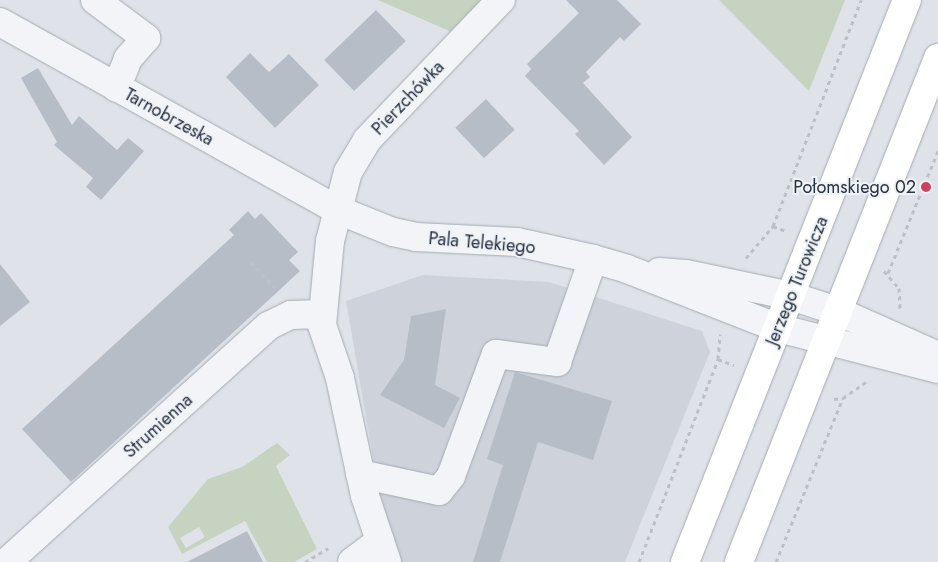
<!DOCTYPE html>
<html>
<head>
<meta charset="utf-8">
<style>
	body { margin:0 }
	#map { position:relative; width:938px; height:562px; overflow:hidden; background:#dfe3e9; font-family:Jost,sans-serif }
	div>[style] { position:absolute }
	.built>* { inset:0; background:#ced3db }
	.green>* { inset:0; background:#c6d3c0 }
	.building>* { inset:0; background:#b7bdc6; transform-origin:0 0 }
	.path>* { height:3px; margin-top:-1.5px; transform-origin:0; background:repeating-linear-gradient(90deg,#bdc1c7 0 4px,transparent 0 8px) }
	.roads { filter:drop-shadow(0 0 1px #a4aab3) drop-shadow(0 0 1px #a4aab3) }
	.minor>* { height:28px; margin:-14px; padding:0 14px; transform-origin:14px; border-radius:14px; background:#f2f4f7 }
	.major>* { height:28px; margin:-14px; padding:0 14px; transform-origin:14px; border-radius:14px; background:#fff }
	.dots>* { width:14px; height:14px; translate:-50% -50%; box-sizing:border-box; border:2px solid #eff2f6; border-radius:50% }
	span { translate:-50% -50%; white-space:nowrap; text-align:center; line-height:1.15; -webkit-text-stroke:4px #eff2f6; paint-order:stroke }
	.street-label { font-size:18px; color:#283140 }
	.poi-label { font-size:18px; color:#283140 }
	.right { translate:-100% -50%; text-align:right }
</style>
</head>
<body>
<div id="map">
	<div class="built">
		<i style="clip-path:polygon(423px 275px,549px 282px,702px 331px,710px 352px,625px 562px,398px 562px,378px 487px,346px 301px)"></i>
	</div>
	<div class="green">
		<i style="clip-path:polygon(378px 0,484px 0,454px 33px)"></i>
		<i style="clip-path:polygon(719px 0,845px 0,809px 91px)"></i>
		<i style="clip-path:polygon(evenodd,277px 443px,290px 455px,276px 466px,317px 549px,294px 562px,267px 562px,245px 521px,182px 554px,168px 527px,208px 479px,242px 467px,277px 443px,199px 527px,205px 537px,186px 548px,180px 538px,199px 527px)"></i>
	</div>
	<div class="building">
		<i style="clip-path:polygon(566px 0,617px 0,641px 24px,624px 41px,620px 37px,586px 72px,590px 77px,583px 83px,632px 137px,604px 165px,575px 134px,579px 131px,525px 76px,531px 69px,527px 64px,579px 13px)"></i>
		<i style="left:376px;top:10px;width:43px;height:72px;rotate:46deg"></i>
		<i style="clip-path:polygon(250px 53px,269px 72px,289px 54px,319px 85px,275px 128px,226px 77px)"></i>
		<i style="clip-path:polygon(38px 68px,72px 125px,79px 116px,117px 150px,128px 138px,144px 151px,101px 200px,86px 187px,93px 178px,54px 145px,57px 142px,21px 78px)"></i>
		<i style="left:486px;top:99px;width:42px;height:42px;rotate:47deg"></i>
		<i style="clip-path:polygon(248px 211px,255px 219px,261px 213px,298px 252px,289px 260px,300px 271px,71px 482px,22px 429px,234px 235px,229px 230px)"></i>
		<i style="clip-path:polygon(0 264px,30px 302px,0 326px)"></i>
		<i style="clip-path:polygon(446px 309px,435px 385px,460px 398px,444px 428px,380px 395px,404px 360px,411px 316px)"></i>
		<i style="clip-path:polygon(515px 372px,612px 401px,593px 460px,538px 442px,500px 562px,473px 562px,503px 465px,487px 459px)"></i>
		<i style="clip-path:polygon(247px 531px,263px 562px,187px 562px)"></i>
	</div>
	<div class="path">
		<i style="left:773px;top:226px;width:14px;rotate:21deg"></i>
		<i style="left:746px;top:258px;width:42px;rotate:-49.8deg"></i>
		<i style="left:773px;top:226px;width:243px;rotate:-68.7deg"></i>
		<i style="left:251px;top:262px;width:38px;rotate:47deg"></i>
		<i style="left:884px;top:271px;width:23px;rotate:49deg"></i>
		<i style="left:899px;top:288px;width:21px;rotate:87deg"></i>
		<i style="left:888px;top:273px;width:132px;rotate:-67.7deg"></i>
		<i style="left:718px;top:359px;width:17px;rotate:21deg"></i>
		<i style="left:834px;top:399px;width:9px;rotate:-6deg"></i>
		<i style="left:843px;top:398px;width:29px;rotate:-35deg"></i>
		<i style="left:305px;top:562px;width:27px;rotate:-31deg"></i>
		<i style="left:639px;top:562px;width:218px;rotate:-68.7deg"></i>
		<i style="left:718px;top:359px;width:25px;rotate:-85deg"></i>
		<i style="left:776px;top:562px;width:177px;rotate:-67.8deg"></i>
	</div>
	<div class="roads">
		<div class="minor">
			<i style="left:95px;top:0;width:64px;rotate:36.7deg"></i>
			<i style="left:146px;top:38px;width:28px;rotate:131deg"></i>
			<i style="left:128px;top:59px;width:31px;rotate:112deg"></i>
			<i style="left:0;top:22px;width:387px;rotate:29.1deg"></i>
			<i style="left:338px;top:210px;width:59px;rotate:21.8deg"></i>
			<i style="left:393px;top:232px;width:24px;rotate:12deg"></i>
			<i style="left:416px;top:237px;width:101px;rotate:2.8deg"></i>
			<i style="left:517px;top:242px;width:78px;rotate:12.6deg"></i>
			<i style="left:593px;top:259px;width:35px;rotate:16deg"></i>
			<i style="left:627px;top:269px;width:162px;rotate:21.3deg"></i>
			<i style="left:778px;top:328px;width:165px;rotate:14.4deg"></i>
			<i style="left:659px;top:272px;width:27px;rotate:4deg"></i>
			<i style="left:686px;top:274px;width:107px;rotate:11.8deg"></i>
			<i style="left:791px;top:296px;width:48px;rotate:18.1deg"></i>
			<i style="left:837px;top:311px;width:111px;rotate:24deg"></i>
			<i style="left:360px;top:474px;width:81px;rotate:12.1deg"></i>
			<i style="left:439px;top:491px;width:19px;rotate:-51deg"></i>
			<i style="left:451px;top:476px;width:130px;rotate:-69.8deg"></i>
			<i style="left:496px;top:354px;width:62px;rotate:7.5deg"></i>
			<i style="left:557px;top:362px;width:109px;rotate:-70.7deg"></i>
			<i style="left:7px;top:562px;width:352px;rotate:-42.1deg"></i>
			<i style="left:268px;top:326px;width:25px;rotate:-26deg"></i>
			<i style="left:291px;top:315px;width:30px;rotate:-2deg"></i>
			<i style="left:352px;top:562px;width:35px;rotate:-37deg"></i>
			<i style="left:387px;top:562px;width:70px;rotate:-108.4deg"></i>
			<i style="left:365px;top:496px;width:121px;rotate:-102deg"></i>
			<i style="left:340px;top:378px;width:56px;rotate:-108.8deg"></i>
			<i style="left:322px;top:325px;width:84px;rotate:-84.6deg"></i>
			<i style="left:330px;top:241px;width:71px;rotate:-75.4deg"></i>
			<i style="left:348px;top:172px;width:37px;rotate:-59deg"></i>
			<i style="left:367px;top:140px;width:194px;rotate:-46.3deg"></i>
		</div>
		<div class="major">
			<i style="left:685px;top:562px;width:604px;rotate:-68.45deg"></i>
			<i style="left:739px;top:562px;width:542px;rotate:-68.45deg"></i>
		</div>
	</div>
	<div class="dots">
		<i style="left:926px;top:187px;background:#d0425b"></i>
	</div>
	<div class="street-label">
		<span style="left:408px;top:98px;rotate:-46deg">Pierzchówka</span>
		<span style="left:169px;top:117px;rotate:29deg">Tarnobrzeska</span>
		<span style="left:482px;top:243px;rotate:5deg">Pala Telekiego</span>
		<span style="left:797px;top:281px;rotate:-68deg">Jerzego Turowicza</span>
		<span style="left:158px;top:426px;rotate:-42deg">Strumienna</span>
	</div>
	<div class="poi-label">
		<span class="right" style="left:916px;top:187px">Połomskiego 02</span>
	</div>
</div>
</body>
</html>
